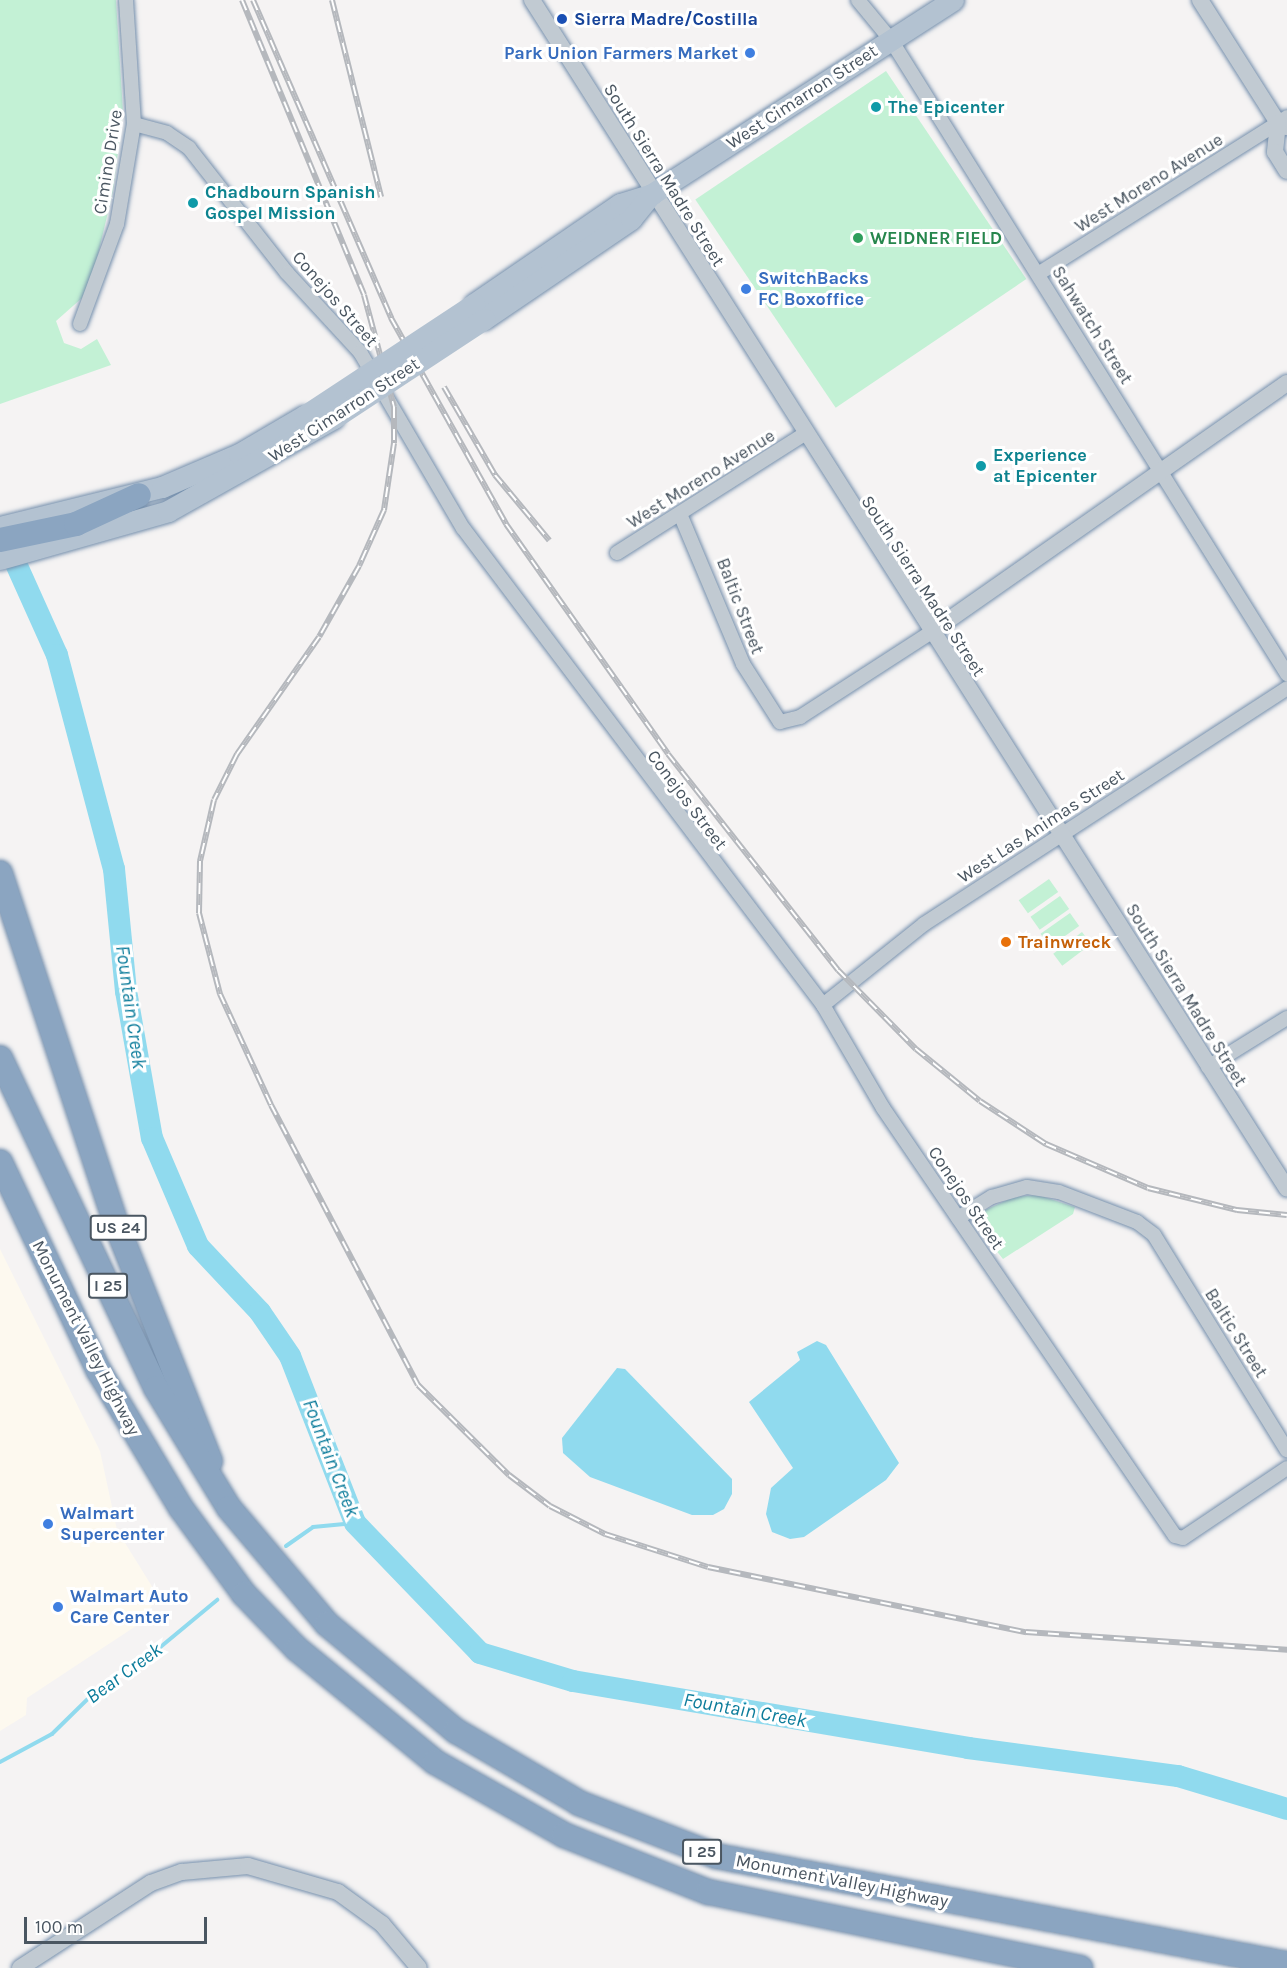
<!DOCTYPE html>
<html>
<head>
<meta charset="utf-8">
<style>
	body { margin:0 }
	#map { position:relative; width:1287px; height:1968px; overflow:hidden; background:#f5f3f3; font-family:Karla,sans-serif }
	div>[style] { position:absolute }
	.commercial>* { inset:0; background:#fdf9ef }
	.green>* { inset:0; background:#c3f1d5; transform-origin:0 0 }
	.water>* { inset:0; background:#90daee }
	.stream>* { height:4px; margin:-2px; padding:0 2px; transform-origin:2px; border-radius:2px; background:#90daee }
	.river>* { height:22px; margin:-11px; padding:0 11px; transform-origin:11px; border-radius:11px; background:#90daee }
	.roads { filter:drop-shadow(0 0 2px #7690ad) drop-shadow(0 0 2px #7690ad) }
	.minor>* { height:14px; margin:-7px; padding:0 7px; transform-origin:7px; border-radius:7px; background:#c1cad2 }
	.tertiary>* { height:16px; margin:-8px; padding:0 8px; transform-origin:8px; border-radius:8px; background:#c1cad2 }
	.primary>* { height:21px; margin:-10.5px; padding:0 10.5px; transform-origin:10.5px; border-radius:10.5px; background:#b3c2d1 }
	.motorway>* { height:24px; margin:-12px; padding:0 12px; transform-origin:12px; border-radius:12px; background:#8ba5c1 }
	.rail>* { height:6px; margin-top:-3px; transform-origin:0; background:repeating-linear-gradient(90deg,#fff 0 11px,#b5b8bd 0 22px); box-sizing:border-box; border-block:2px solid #b5b8bd }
	.primary-bridge>* { height:21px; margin:-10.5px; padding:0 10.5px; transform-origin:10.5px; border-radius:10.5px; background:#b3c2d1 }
	.dots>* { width:16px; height:16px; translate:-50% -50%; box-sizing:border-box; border:3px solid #fff; border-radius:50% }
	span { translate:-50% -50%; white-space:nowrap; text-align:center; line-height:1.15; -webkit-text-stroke:6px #fff; paint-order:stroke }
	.shield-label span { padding:2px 4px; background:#fff; border:2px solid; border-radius:4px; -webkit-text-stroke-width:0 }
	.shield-label { font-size:16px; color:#4a5661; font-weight:700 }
	.transit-label { font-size:18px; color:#164399; font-weight:700 }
	.left { translate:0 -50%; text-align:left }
	.shop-label { font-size:18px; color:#366cbe; font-weight:700 }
	.right { translate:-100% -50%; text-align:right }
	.street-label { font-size:18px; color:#4a5661 }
	.culture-label { font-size:18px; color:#0d838f; font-weight:700 }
	.leisure-label { font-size:18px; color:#27864d; font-weight:700 }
	.food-label { font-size:18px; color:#c56008; font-weight:700 }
	.water-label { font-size:20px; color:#0c7c9b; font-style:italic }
	.scale { position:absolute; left:24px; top:1917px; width:183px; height:27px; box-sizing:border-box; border:3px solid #4a5661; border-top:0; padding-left:8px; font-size:18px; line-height:21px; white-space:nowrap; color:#4a5661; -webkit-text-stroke:4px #fff; paint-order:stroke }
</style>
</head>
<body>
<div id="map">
	<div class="commercial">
		<i style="clip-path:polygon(0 1249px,100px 1451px,117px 1530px,153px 1588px,152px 1605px,142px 1622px,27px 1698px,26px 1715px,0 1731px)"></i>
	</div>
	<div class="green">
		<i style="clip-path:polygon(0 0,116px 0,123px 112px,113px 191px,95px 267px,82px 298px,56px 321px,64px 343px,81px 349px,97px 339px,111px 365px,0 404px)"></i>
		<i style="left:886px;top:71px;width:251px;height:230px;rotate:56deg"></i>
		<i style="left:1049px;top:879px;width:16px;height:37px;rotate:55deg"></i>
		<i style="left:1060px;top:896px;width:16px;height:36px;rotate:55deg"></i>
		<i style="left:1070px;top:913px;width:16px;height:36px;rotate:55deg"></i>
		<i style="left:1082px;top:932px;width:15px;height:36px;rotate:53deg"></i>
		<i style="clip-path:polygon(1038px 1195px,1075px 1207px,1073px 1214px,1003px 1259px,979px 1229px,983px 1211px,1014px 1197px)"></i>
	</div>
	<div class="water">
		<i style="clip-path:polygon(817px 1341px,826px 1345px,899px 1463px,886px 1480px,804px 1537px,790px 1539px,772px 1532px,766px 1514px,771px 1488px,793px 1468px,749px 1402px,800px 1360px,797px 1352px)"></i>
		<i style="clip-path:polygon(617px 1368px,625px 1369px,732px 1479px,732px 1494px,724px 1509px,713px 1515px,692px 1515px,590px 1477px,563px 1453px,562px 1438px)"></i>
	</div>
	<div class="stream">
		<i style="left:286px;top:1546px;width:33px;rotate:-35deg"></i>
		<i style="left:313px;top:1527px;width:42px;rotate:-5.4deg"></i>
		<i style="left:0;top:1762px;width:59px;rotate:-28.3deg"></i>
		<i style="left:52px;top:1734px;width:63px;rotate:-44.4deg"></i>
		<i style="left:97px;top:1690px;width:66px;rotate:-33.2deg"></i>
		<i style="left:152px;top:1654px;width:85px;rotate:-39.7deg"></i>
	</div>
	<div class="river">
		<i style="left:4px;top:537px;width:129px;rotate:65.8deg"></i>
		<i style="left:57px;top:655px;width:221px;rotate:75.1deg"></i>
		<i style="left:114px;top:869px;width:123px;rotate:84.4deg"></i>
		<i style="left:126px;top:991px;width:149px;rotate:80deg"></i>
		<i style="left:152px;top:1138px;width:117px;rotate:66.9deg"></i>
		<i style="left:198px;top:1246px;width:91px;rotate:46.8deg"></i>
		<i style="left:260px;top:1312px;width:53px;rotate:55.7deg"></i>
		<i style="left:290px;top:1356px;width:179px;rotate:68.7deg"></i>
		<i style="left:355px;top:1523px;width:180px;rotate:46.1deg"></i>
		<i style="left:480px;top:1653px;width:97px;rotate:16.8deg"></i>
		<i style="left:573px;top:1681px;width:401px;rotate:9.6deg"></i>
		<i style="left:968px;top:1748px;width:212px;rotate:7.6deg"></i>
		<i style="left:1178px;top:1776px;width:114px;rotate:16.8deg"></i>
	</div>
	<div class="roads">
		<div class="minor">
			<i style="left:858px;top:0;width:52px;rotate:50.5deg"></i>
			<i style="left:891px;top:40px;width:748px;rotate:58.01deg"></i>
			<i style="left:134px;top:124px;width:34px;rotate:15deg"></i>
			<i style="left:167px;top:133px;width:27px;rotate:34deg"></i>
			<i style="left:189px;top:148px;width:159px;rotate:51.9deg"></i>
			<i style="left:287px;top:273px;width:108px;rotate:47.3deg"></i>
			<i style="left:360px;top:352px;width:204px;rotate:59.7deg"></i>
			<i style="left:463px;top:528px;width:598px;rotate:52.96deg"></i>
			<i style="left:823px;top:1005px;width:119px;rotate:59.8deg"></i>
			<i style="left:883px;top:1108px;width:518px;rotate:55.7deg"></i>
			<i style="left:1175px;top:1536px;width:8px;rotate:14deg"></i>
			<i style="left:1183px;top:1538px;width:125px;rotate:-33.9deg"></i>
			<i style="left:1038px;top:274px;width:294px;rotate:-32.2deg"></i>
			<i style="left:80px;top:324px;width:107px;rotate:-69.7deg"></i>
			<i style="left:117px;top:224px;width:101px;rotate:-80.4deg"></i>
			<i style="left:134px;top:124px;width:124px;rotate:-93.7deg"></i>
			<i style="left:680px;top:514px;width:163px;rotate:67.2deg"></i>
			<i style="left:743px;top:664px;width:69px;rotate:57.5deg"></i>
			<i style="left:780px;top:722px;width:21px;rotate:-14deg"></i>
			<i style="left:800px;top:717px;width:155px;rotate:-32.9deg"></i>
			<i style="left:617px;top:553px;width:220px;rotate:-32.4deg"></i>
			<i style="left:823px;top:1005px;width:129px;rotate:-38.7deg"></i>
			<i style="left:924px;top:924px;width:433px;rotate:-33deg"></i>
			<i style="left:1208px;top:1067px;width:93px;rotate:-31.8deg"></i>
			<i style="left:958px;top:1218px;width:40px;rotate:-32deg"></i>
			<i style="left:992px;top:1197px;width:36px;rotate:-16deg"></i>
			<i style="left:1027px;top:1187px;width:32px;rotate:9deg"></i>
			<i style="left:1059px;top:1192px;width:84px;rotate:21deg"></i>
			<i style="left:1137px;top:1222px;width:21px;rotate:37deg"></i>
			<i style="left:1154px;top:1235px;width:253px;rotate:58.3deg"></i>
		</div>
		<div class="tertiary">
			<i style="left:532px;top:0;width:1408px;rotate:57.58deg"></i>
			<i style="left:1200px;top:0;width:146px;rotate:57.6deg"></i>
			<i style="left:1278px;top:123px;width:10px;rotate:24deg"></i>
			<i style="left:1278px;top:123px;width:29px;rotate:96deg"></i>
			<i style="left:1275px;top:152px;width:22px;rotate:58deg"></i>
			<i style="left:930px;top:633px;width:436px;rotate:-35deg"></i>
			<i style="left:20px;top:1968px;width:156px;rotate:-33deg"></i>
			<i style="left:151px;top:1883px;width:33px;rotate:-20deg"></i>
			<i style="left:182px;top:1872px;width:66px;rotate:-5.2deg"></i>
			<i style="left:248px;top:1866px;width:94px;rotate:16.1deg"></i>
			<i style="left:338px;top:1892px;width:54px;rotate:36deg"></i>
			<i style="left:382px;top:1924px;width:57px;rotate:49.9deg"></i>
		</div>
		<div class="primary">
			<i style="left:474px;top:304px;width:177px;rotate:-34.4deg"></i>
			<i style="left:620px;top:204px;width:34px;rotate:-17deg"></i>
			<i style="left:652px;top:194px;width:358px;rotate:-32.8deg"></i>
			<i style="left:484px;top:319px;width:178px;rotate:-34.2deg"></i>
			<i style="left:631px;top:219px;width:32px;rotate:-51deg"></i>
			<i style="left:0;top:527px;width:167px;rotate:-13.9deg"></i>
			<i style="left:162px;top:487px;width:84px;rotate:-23.2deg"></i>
			<i style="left:239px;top:454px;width:75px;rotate:-30.3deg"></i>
			<i style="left:0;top:559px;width:175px;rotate:-15.9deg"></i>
			<i style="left:168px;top:511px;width:190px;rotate:-29.3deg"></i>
		</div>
		<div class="motorway">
			<i style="left:0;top:540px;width:78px;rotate:-11.9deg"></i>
			<i style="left:76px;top:524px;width:69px;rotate:-24.7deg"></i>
			<i style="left:0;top:873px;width:372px;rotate:71.7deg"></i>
			<i style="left:117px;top:1226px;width:253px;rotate:68.4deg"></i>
			<i style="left:0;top:1058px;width:365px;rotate:64.7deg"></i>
			<i style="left:156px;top:1388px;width:140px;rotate:58.7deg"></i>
			<i style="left:229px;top:1508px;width:152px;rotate:49.8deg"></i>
			<i style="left:327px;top:1624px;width:168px;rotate:39.7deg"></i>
			<i style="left:456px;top:1731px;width:143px;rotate:30.3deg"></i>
			<i style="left:579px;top:1803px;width:147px;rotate:21.1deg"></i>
			<i style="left:716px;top:1856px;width:581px;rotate:10.71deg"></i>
			<i style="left:0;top:1162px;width:231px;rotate:64.7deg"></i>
			<i style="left:99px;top:1371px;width:160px;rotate:59.1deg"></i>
			<i style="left:181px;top:1508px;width:107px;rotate:53.8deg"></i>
			<i style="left:244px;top:1594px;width:76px;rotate:46.1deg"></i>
			<i style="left:297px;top:1649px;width:178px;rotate:39.3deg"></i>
			<i style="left:435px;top:1762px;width:148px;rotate:29.5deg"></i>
			<i style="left:564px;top:1835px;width:155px;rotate:21.6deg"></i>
			<i style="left:708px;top:1892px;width:380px;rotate:11.5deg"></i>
		</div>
	</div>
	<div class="rail">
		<i style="left:242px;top:0;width:319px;rotate:67.5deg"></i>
		<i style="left:364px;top:295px;width:116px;rotate:75deg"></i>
		<i style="left:394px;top:407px;width:36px;rotate:90deg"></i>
		<i style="left:394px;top:443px;width:68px;rotate:98.5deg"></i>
		<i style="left:384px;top:510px;width:61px;rotate:114.1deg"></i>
		<i style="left:359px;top:566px;width:81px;rotate:119.4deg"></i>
		<i style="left:319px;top:637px;width:143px;rotate:125deg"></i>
		<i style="left:237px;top:754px;width:51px;rotate:116.6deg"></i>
		<i style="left:214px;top:800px;width:63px;rotate:102.9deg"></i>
		<i style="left:200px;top:861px;width:52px;rotate:91.1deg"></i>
		<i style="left:199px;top:913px;width:84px;rotate:75.5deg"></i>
		<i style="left:220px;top:994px;width:122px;rotate:65.3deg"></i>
		<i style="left:271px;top:1105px;width:316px;rotate:62.3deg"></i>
		<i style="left:418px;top:1385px;width:128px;rotate:44.7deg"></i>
		<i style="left:509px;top:1475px;width:51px;rotate:37.1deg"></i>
		<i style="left:550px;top:1506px;width:62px;rotate:27deg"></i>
		<i style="left:605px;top:1534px;width:108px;rotate:17.8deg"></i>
		<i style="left:708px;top:1567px;width:325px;rotate:11.6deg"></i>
		<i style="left:1026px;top:1632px;width:262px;rotate:3.9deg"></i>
		<i style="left:253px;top:0;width:347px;rotate:66.5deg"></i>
		<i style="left:391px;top:318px;width:236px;rotate:60.8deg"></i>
		<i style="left:506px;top:524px;width:281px;rotate:54.8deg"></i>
		<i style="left:668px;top:754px;width:275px;rotate:51.8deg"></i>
		<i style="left:838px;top:970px;width:111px;rotate:45.4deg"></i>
		<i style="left:916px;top:1049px;width:82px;rotate:39.1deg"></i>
		<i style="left:980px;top:1101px;width:79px;rotate:33.1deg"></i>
		<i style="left:1046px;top:1144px;width:111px;rotate:23.3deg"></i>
		<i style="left:1148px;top:1188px;width:92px;rotate:13.9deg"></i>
		<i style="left:1237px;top:1210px;width:50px;rotate:5.7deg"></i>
		<i style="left:332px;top:0;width:203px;rotate:76deg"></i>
		<i style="left:444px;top:387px;width:102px;rotate:59.9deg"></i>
		<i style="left:495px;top:475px;width:85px;rotate:50.3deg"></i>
	</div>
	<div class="primary-bridge">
		<i style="left:304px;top:416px;width:204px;rotate:-33.4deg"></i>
		<i style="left:334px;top:418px;width:180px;rotate:-33.4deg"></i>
	</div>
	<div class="dots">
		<i style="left:562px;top:19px;background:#1a4fb4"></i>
		<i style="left:750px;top:53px;background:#3f7fe0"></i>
		<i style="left:876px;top:107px;background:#0f9aa8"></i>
		<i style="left:193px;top:203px;background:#0f9aa8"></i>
		<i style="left:858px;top:238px;background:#2e9e5b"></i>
		<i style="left:746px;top:289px;background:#3f7fe0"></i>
		<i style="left:981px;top:466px;background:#0f9aa8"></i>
		<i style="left:1006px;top:942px;background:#e8710a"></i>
		<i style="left:48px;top:1524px;background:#3f7fe0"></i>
		<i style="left:58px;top:1607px;background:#3f7fe0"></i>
	</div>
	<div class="shield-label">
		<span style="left:118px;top:1228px">US 24</span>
		<span style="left:108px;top:1286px">I 25</span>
		<span style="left:702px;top:1852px">I 25</span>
	</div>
	<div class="transit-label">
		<span class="left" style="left:574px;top:19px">Sierra Madre/Costilla</span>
	</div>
	<div class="shop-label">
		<span class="right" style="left:738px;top:53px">Park Union Farmers Market</span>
		<span class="left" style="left:758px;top:289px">SwitchBacks<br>FC Boxoffice</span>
		<span class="left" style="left:60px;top:1524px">Walmart<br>Supercenter</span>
		<span class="left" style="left:70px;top:1607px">Walmart Auto<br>Care Center</span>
	</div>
	<div class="street-label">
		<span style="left:802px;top:97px;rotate:-33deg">West Cimarron Street</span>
		<span style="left:108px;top:162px;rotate:-81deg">Cimino Drive</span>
		<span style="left:664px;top:175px;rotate:58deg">South Sierra Madre Street</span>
		<span style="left:1149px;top:183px;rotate:-32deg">West Moreno Avenue</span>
		<span style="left:335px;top:299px;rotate:49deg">Conejos Street</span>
		<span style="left:1092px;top:325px;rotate:58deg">Sahwatch Street</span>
		<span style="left:344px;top:410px;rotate:-33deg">West Cimarron Street</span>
		<span style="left:701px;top:479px;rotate:-32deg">West Moreno Avenue</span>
		<span style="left:923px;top:586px;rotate:57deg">South Sierra Madre Street</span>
		<span style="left:740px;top:606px;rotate:69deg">Baltic Street</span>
		<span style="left:687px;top:800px;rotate:53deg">Conejos Street</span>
		<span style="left:1041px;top:826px;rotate:-33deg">West Las Animas Street</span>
		<span style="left:1186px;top:995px;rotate:58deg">South Sierra Madre Street</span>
		<span style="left:966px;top:1198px;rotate:56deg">Conejos Street</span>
		<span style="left:1236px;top:1333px;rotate:58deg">Baltic Street</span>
		<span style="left:86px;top:1338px;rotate:63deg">Monument Valley Highway</span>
		<span style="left:842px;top:1881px;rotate:11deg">Monument Valley Highway</span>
	</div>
	<div class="culture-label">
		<span class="left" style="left:888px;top:107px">The Epicenter</span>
		<span class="left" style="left:205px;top:203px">Chadbourn Spanish<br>Gospel Mission</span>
		<span class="left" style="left:993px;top:466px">Experience<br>at Epicenter</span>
	</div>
	<div class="leisure-label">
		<span class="left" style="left:870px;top:238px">WEIDNER FIELD</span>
	</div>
	<div class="food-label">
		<span class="left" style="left:1018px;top:942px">Trainwreck</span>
	</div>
	<div class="water-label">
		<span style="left:131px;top:1007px;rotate:82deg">Fountain Creek</span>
		<span style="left:331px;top:1458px;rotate:69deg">Fountain Creek</span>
		<span style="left:124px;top:1673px;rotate:-36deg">Bear Creek</span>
		<span style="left:745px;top:1710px;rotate:10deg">Fountain Creek</span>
	</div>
	<div class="scale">100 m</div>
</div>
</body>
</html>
